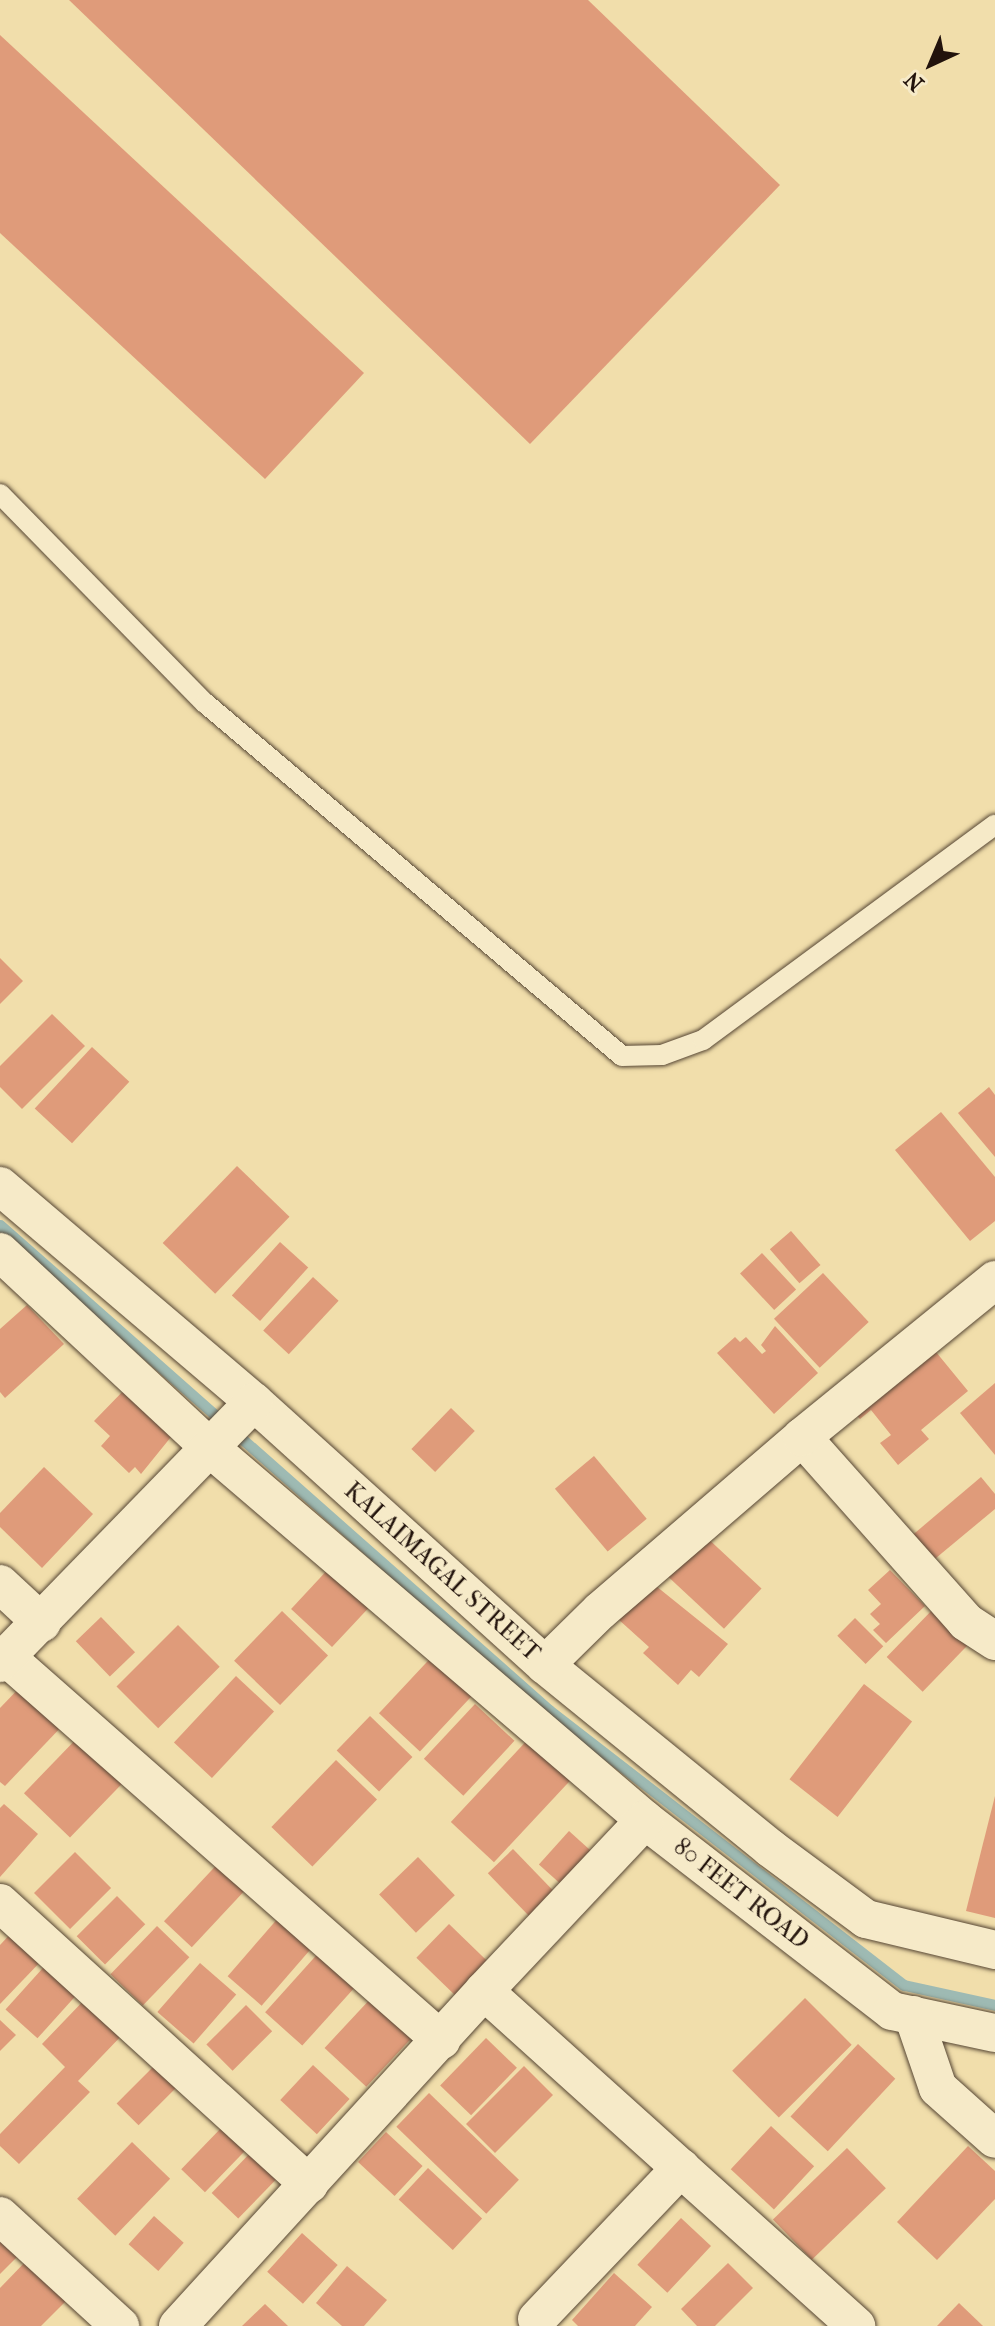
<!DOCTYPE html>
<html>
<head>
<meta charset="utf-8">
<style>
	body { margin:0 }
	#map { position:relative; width:995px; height:2326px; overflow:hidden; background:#f1deab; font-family:"IM FELL French Canon",serif }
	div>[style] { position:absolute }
	.stream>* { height:11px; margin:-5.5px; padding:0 5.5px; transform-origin:5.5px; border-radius:5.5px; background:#9ebab3 }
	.building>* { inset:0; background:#df9b7a; transform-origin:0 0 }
	.roads { filter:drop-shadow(0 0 2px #564634) drop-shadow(0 0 2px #564634) }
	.service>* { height:20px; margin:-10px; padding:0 10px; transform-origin:10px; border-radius:10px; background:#f6eac8 }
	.minor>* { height:38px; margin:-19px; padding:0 19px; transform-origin:19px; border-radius:19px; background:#f6eac8 }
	span { translate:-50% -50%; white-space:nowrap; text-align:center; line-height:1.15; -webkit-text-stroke:6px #f6eac8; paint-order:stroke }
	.street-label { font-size:24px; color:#22130c }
	.north { position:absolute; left:891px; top:24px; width:80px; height:80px; -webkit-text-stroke:6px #f6eac8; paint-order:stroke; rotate:224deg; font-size:22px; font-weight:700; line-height:32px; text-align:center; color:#22130c }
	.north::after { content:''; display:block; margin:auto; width:28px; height:36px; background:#22130c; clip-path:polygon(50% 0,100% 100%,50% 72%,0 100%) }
</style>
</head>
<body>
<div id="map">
	<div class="stream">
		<i style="left:0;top:1225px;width:733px;rotate:41.46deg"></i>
		<i style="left:549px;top:1710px;width:449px;rotate:37.8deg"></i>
		<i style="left:904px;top:1985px;width:93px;rotate:12.4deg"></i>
	</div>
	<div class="building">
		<i style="clip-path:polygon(69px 0,588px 0,780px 185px,530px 444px)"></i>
		<i style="clip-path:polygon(0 35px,364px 373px,265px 479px,0 233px)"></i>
		<i style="clip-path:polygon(0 958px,23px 981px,0 1004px)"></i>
		<i style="clip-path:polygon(52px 1014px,85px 1046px,22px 1109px,0 1087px,0 1066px)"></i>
		<i style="left:92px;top:1047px;width:51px;height:84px;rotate:43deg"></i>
		<i style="clip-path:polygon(989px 1087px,995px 1095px,995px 1157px,958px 1113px)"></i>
		<i style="clip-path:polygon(941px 1112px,995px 1177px,995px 1221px,970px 1241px,895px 1150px)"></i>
		<i style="left:237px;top:1166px;width:73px;height:107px;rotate:44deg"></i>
		<i style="left:791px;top:1231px;width:45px;height:28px;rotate:49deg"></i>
		<i style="left:280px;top:1242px;width:38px;height:72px;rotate:42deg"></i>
		<i style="left:762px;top:1253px;width:50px;height:30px;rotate:47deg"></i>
		<i style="left:823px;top:1273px;width:67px;height:67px;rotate:47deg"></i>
		<i style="left:313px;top:1277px;width:35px;height:73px;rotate:43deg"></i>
		<i style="clip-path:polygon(27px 1305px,64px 1344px,5px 1398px,0 1392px,0 1329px)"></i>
		<i style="clip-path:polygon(775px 1326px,818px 1373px,774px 1414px,717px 1353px,735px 1337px,740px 1342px,746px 1337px,762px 1354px,766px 1351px,761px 1345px)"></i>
		<i style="clip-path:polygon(927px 1341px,968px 1391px,921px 1430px,929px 1439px,898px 1465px,880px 1443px,891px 1435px,871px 1410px,860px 1419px,848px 1406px)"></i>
		<i style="clip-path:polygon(995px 1383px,995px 1455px,960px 1413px)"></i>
		<i style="clip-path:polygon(128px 1386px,175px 1432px,141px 1474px,135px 1467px,129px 1473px,101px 1446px,110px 1436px,94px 1421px)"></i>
		<i style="left:451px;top:1408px;width:33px;height:57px;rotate:44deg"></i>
		<i style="left:594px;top:1456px;width:82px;height:51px;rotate:50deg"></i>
		<i style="clip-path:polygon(44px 1467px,93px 1514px,42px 1568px,0 1527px,0 1513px)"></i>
		<i style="clip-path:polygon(981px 1477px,995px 1494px,995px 1509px,930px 1563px,909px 1538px)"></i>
		<i style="left:703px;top:1534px;width:80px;height:55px;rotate:43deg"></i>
		<i style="left:332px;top:1565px;width:56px;height:60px;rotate:43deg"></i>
		<i style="clip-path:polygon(890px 1570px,925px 1606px,886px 1643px,873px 1630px,880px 1624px,870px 1614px,881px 1604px,868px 1590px)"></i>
		<i style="clip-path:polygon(651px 1582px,728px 1644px,699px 1677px,691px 1670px,678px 1685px,643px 1653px,649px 1647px,618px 1619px)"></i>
		<i style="left:936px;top:1606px;width:50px;height:71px;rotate:44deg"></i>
		<i style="left:282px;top:1611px;width:64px;height:69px;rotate:44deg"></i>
		<i style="left:101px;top:1617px;width:49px;height:35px;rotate:46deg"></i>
		<i style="left:855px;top:1618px;width:40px;height:25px;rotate:45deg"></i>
		<i style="left:178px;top:1625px;width:59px;height:87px;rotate:45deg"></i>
		<i style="left:439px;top:1649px;width:56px;height:88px;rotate:43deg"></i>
		<i style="left:236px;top:1676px;width:52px;height:91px;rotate:43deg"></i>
		<i style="clip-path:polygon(24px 1683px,65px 1723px,5px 1786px,0 1782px,0 1708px)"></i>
		<i style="left:864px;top:1684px;width:61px;height:121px;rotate:38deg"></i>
		<i style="left:475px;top:1704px;width:54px;height:75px;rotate:43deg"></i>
		<i style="left:370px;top:1716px;width:59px;height:48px;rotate:44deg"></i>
		<i style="left:83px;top:1732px;width:64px;height:85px;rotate:44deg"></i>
		<i style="left:532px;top:1735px;width:59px;height:119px;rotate:43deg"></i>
		<i style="left:336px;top:1760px;width:57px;height:93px;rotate:44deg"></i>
		<i style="clip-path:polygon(995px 1796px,995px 1918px,966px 1911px)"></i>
		<i style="clip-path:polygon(4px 1804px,38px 1834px,0 1877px,0 1808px)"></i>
		<i style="left:569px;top:1831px;width:38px;height:45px;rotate:42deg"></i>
		<i style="left:513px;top:1849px;width:59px;height:35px;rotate:46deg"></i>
		<i style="left:75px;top:1852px;width:51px;height:58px;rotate:45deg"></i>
		<i style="left:224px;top:1857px;width:38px;height:88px;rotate:43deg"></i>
		<i style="left:418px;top:1857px;width:53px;height:54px;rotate:46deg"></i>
		<i style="left:117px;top:1896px;width:40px;height:57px;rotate:45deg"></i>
		<i style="left:286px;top:1909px;width:45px;height:89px;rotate:41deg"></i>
		<i style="left:449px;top:1924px;width:65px;height:47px;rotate:44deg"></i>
		<i style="left:157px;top:1926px;width:45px;height:67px;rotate:44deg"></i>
		<i style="clip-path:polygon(15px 1929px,45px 1957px,0 2004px,0 1945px)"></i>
		<i style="left:322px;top:1949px;width:50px;height:85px;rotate:42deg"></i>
		<i style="left:51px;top:1959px;width:43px;height:68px;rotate:42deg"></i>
		<i style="left:200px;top:1963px;width:48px;height:65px;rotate:41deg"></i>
		<i style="clip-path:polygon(89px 1995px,126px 2031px,78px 2081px,90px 2092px,19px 2164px,0 2146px,0 2134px,65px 2067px,42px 2044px)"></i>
		<i style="left:373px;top:1996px;width:57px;height:71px;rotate:43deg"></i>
		<i style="left:805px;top:1998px;width:66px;height:103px;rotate:45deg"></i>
		<i style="left:246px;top:2005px;width:37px;height:56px;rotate:45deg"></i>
		<i style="clip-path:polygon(0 2020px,16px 2035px,0 2051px)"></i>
		<i style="left:486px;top:2038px;width:43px;height:66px;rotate:44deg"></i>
		<i style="left:858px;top:2044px;width:51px;height:99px;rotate:43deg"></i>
		<i style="left:164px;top:2056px;width:31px;height:67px;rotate:45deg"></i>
		<i style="left:313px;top:2065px;width:50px;height:48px;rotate:43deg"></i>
		<i style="left:524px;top:2066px;width:41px;height:82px;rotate:45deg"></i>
		<i style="left:429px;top:2093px;width:125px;height:47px;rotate:44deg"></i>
		<i style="left:225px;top:2124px;width:33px;height:63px;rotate:44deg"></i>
		<i style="left:771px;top:2126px;width:59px;height:59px;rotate:43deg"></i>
		<i style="left:386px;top:2132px;width:50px;height:41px;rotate:43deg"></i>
		<i style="left:132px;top:2142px;width:53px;height:79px;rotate:44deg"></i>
		<i style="clip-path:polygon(968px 2146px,995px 2171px,995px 2199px,937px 2260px,897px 2222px)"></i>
		<i style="left:847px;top:2148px;width:56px;height:103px;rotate:46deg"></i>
		<i style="left:254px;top:2149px;width:37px;height:61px;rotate:44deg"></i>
		<i style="left:428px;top:2168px;width:74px;height:43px;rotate:43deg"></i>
		<i style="left:154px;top:2216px;width:40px;height:38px;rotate:42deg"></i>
		<i style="left:681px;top:2218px;width:41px;height:64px;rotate:43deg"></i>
		<i style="left:302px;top:2233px;width:48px;height:52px;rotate:42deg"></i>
		<i style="clip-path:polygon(0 2235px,20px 2254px,0 2274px)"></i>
		<i style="clip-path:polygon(29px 2258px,69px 2298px,41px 2326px,0 2326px,0 2288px)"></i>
		<i style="clip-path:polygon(728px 2263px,753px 2288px,715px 2326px,697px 2326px,681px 2309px)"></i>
		<i style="clip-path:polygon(347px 2266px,387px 2300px,364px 2326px,342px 2326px,316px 2303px)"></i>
		<i style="clip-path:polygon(614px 2273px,652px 2307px,635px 2326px,578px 2326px,572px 2320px)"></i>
		<i style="clip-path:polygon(959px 2303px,983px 2326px,937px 2326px)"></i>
		<i style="clip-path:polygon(265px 2304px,288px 2326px,242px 2326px)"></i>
	</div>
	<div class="roads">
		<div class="service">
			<i style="left:0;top:494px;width:293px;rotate:45.6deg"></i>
			<i style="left:205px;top:703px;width:546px;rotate:40.25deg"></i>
			<i style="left:622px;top:1056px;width:40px;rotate:-1.4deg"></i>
			<i style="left:662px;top:1055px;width:44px;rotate:-20.1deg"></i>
			<i style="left:703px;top:1040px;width:363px;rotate:-36.4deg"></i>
		</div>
		<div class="minor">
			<i style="left:0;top:1186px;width:333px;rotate:40.4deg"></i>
			<i style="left:254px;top:1402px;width:392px;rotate:42.1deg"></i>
			<i style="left:545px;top:1665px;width:290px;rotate:39.1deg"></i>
			<i style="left:770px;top:1848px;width:119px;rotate:36.5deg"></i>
			<i style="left:866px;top:1919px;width:133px;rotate:13.5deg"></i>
			<i style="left:0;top:1252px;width:287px;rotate:43deg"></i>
			<i style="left:210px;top:1448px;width:572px;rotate:40.54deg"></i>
			<i style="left:645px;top:1820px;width:312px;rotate:37.7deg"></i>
			<i style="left:892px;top:2011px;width:105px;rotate:12.1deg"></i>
			<i style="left:802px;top:1437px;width:247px;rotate:48.4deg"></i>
			<i style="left:966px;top:1622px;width:35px;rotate:33deg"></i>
			<i style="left:0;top:1584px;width:57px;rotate:42.9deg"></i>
			<i style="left:6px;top:1657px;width:580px;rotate:41.36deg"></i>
			<i style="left:0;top:1663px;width:364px;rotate:-45.8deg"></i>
			<i style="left:545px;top:1665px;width:77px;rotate:-44.5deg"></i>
			<i style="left:600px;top:1611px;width:267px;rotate:-40.7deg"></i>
			<i style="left:802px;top:1437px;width:249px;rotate:-39.1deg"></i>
			<i style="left:645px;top:1820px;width:235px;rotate:133.3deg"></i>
			<i style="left:484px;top:1991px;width:501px;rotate:42deg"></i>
			<i style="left:0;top:1903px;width:418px;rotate:42.3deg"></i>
			<i style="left:913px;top:2015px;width:77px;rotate:71.1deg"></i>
			<i style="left:938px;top:2088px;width:76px;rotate:41.8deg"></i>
			<i style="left:0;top:2216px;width:163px;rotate:42.5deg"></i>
			<i style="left:537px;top:2319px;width:209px;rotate:-46.4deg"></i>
			<i style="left:178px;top:2326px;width:454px;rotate:-47.6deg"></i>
		</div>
	</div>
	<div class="street-label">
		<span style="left:442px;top:1572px;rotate:42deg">KALAIMAGAL STREET</span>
		<span style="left:741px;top:1894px;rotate:38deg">80 FEET ROAD</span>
	</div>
	<div class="north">N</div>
</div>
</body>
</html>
